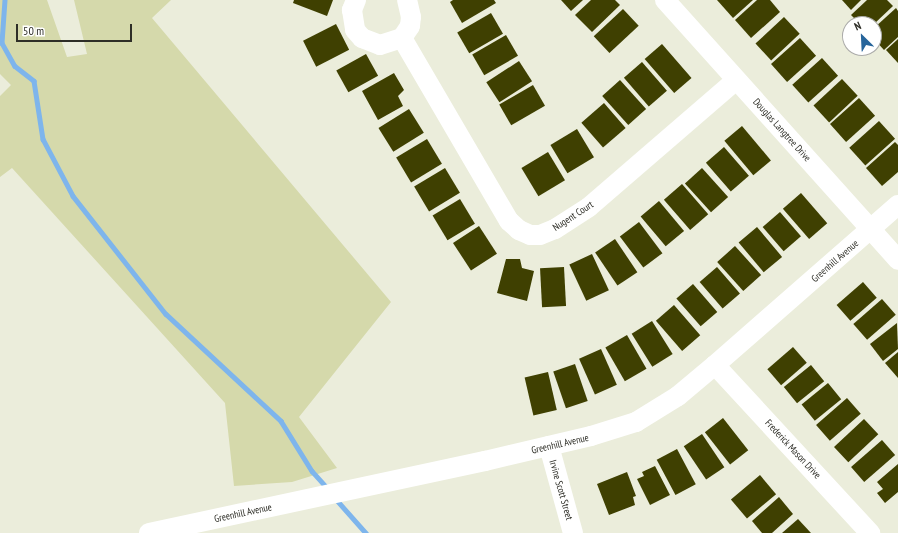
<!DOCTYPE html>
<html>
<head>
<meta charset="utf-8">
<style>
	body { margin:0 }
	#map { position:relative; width:898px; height:533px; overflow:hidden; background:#ebeddb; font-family:"PT Sans Narrow",sans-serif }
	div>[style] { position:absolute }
	.green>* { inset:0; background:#d5d9ab }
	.stream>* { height:4.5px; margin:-2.25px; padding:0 2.25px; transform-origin:2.25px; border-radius:2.25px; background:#7eb5ec }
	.building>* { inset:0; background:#3f4001; transform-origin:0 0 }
	.minor>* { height:20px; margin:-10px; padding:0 10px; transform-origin:10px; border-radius:10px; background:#fff }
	span { translate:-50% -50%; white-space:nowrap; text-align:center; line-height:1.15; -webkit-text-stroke:4px #fff; paint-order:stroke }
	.street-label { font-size:10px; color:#2e2e27 }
	.north { position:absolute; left:842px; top:16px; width:40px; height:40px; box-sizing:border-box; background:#fff; border:1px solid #ababa9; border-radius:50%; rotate:336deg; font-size:11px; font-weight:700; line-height:16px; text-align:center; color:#2e2e27 }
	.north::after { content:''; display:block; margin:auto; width:14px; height:18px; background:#27659b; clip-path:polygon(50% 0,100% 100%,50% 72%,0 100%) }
	.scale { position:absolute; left:16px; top:24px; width:116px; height:18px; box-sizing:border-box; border:2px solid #2e2e27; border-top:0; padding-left:5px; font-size:12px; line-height:14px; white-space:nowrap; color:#2e2e27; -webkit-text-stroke:3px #fff; paint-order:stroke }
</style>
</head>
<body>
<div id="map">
	<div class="green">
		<i style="clip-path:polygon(0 0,47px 0,67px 57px,87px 54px,74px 0,171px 0,152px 18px,391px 302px,299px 417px,337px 468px,292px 482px,234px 486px,225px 403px,12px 168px,0 177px,0 96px,11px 85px,0 74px)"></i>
	</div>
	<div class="stream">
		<i style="left:5px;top:0;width:43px;rotate:94deg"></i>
		<i style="left:2px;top:43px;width:26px;rotate:61deg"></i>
		<i style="left:15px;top:66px;width:24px;rotate:38deg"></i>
		<i style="left:34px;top:81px;width:59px;rotate:81.2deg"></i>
		<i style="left:43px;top:139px;width:64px;rotate:62.2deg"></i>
		<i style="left:73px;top:196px;width:150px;rotate:51.8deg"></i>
		<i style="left:166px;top:314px;width:157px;rotate:42.9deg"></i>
		<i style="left:281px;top:421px;width:59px;rotate:58.2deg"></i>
		<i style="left:312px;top:471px;width:24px;rotate:48deg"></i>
		<i style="left:335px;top:498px;width:47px;rotate:48.5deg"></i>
	</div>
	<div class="building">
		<i style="clip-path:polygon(294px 0,333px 0,327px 16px,293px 3px)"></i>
		<i style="clip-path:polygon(453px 0,494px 0,496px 3px,462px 23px,450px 2px)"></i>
		<i style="clip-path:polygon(561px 0,583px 0,571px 11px)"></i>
		<i style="clip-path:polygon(591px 0,615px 0,620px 5px,592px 32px,575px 15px)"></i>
		<i style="clip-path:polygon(717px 0,753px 0,733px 18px)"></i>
		<i style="clip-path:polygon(757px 0,770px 0,780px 12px,751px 38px,735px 20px)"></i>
		<i style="clip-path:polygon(842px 0,861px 0,851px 10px)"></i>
		<i style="clip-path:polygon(867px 0,887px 0,893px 6px,874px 24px,860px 24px,851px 15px)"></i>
		<i style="clip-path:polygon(896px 8px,898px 11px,898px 37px,884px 50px,874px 39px,874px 28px)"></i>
		<i style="left:623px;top:9px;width:23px;height:40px;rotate:47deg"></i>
		<i style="left:491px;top:13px;width:24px;height:39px;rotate:60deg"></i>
		<i style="left:784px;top:17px;width:23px;height:39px;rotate:47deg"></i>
		<i style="left:336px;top:24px;width:29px;height:37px;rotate:63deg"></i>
		<i style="left:506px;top:35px;width:24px;height:39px;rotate:60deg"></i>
		<i style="left:800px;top:38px;width:24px;height:39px;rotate:48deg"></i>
		<i style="clip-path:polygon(898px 39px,898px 63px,886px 50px)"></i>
		<i style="left:662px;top:44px;width:45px;height:23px;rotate:49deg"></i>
		<i style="left:366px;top:54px;width:25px;height:34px;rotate:61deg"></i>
		<i style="left:822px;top:58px;width:24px;height:40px;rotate:48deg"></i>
		<i style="left:519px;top:61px;width:24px;height:39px;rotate:57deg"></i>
		<i style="left:642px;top:62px;width:38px;height:24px;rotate:49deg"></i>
		<i style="clip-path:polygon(394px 73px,404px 90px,398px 96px,403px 106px,378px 120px,362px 91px)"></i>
		<i style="left:842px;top:79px;width:23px;height:39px;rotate:47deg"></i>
		<i style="left:620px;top:80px;width:39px;height:24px;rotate:48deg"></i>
		<i style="left:533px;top:85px;width:24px;height:39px;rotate:60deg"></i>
		<i style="left:859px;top:98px;width:24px;height:39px;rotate:48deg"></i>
		<i style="left:604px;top:103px;width:33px;height:30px;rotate:49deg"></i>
		<i style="left:409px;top:109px;width:28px;height:36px;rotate:58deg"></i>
		<i style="left:879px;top:121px;width:24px;height:40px;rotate:48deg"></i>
		<i style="left:742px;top:126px;width:45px;height:23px;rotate:50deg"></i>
		<i style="left:577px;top:129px;width:33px;height:31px;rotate:59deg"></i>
		<i style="left:427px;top:139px;width:29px;height:36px;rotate:59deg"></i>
		<i style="clip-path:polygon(895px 142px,898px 145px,898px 172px,882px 186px,866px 168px)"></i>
		<i style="left:724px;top:147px;width:38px;height:24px;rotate:49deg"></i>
		<i style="left:548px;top:152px;width:33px;height:31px;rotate:59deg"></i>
		<i style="left:445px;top:168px;width:29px;height:36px;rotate:59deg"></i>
		<i style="left:702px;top:168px;width:39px;height:23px;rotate:48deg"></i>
		<i style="left:682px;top:184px;width:40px;height:24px;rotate:49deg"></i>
		<i style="left:801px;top:193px;width:40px;height:24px;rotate:49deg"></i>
		<i style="left:460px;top:199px;width:29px;height:32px;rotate:59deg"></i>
		<i style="left:659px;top:201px;width:39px;height:24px;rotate:50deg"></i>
		<i style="left:780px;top:212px;width:32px;height:23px;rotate:49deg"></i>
		<i style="left:639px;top:222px;width:39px;height:24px;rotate:53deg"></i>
		<i style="left:479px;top:226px;width:33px;height:31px;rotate:57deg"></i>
		<i style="left:757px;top:227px;width:39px;height:24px;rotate:50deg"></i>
		<i style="left:615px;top:239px;width:40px;height:24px;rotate:56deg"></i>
		<i style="left:735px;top:246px;width:39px;height:24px;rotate:48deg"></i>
		<i style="left:592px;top:254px;width:40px;height:25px;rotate:65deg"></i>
		<i style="clip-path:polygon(506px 259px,520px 259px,522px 268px,534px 271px,527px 301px,497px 293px)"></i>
		<i style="left:564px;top:267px;width:39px;height:24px;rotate:87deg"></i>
		<i style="left:717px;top:267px;width:35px;height:23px;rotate:49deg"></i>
		<i style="left:863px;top:282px;width:21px;height:35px;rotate:49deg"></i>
		<i style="left:693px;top:284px;width:37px;height:22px;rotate:49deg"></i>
		<i style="left:882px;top:299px;width:21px;height:38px;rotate:49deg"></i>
		<i style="left:674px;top:305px;width:40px;height:24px;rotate:49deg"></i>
		<i style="left:652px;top:321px;width:39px;height:24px;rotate:58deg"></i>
		<i style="clip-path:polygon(897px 323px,898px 349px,883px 361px,870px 344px)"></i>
		<i style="left:627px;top:335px;width:39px;height:25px;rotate:60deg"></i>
		<i style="left:793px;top:347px;width:21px;height:34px;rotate:49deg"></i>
		<i style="left:601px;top:349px;width:39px;height:24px;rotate:66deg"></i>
		<i style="clip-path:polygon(898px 352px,898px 378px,885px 363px)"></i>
		<i style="left:575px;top:364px;width:39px;height:23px;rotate:71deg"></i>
		<i style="left:811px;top:365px;width:21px;height:35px;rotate:51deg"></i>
		<i style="left:548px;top:372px;width:39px;height:24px;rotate:77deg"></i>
		<i style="left:828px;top:383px;width:21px;height:34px;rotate:51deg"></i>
		<i style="left:847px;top:398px;width:21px;height:41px;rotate:49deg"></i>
		<i style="left:723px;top:418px;width:41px;height:23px;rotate:52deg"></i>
		<i style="left:864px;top:419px;width:21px;height:41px;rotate:47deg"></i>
		<i style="left:702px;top:434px;width:40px;height:22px;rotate:56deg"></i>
		<i style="left:882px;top:440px;width:20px;height:41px;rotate:49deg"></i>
		<i style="left:677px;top:449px;width:40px;height:23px;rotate:62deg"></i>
		<i style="clip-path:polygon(898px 464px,898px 492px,885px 503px,877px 493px,883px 489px,877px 482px)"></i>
		<i style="clip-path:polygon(655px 466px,670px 495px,650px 505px,637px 479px,644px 476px,642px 472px)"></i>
		<i style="clip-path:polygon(627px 472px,636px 496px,633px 497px,635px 505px,609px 515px,597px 484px)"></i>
		<i style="left:760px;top:475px;width:25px;height:38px;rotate:50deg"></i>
		<i style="clip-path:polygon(779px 497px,793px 514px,772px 533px,762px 533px,752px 521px)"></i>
		<i style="clip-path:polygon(798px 519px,811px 533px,782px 533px)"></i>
	</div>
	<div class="minor">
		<i style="left:356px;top:0;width:11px;rotate:112deg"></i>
		<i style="left:352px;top:10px;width:20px;rotate:81deg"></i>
		<i style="left:355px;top:30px;width:11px;rotate:49deg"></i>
		<i style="left:362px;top:38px;width:19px;rotate:21deg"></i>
		<i style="left:380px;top:45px;width:23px;rotate:-18deg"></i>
		<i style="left:402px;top:38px;width:14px;rotate:-56deg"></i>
		<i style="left:410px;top:26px;width:9px;rotate:-84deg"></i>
		<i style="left:411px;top:17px;width:17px;rotate:-103deg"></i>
		<i style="left:665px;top:0;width:349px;rotate:48.1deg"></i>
		<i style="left:402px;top:38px;width:212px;rotate:59.7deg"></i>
		<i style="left:509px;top:221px;width:13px;rotate:42deg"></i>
		<i style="left:519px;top:230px;width:12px;rotate:24deg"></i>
		<i style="left:530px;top:235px;width:10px"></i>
		<i style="left:540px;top:235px;width:16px;rotate:-22deg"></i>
		<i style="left:555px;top:229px;width:40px;rotate:-32.9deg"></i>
		<i style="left:589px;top:207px;width:194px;rotate:-40.8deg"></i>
		<i style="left:715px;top:365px;width:229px;rotate:47.3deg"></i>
		<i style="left:549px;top:446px;width:90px;rotate:74.6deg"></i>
		<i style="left:149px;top:533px;width:344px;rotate:-12.1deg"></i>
		<i style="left:485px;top:461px;width:109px;rotate:-13.3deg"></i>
		<i style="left:591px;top:436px;width:47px;rotate:-17.3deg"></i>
		<i style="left:636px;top:422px;width:49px;rotate:-31.8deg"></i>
		<i style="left:678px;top:396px;width:48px;rotate:-40deg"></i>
		<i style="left:715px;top:365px;width:243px;rotate:-41.2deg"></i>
	</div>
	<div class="street-label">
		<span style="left:782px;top:130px;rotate:48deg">Douglas Langtree Drive</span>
		<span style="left:573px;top:216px;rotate:-33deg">Nugent Court</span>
		<span style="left:835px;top:261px;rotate:-41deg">Greenhill Avenue</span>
		<span style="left:560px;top:444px;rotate:-13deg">Greenhill Avenue</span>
		<span style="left:793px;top:449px;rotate:47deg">Frederick Mason Drive</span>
		<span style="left:561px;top:490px;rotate:74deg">Irvine Scott Street</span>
		<span style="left:243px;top:513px;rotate:-12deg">Greenhill Avenue</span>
	</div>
	<div class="north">N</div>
	<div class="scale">50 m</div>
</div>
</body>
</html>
